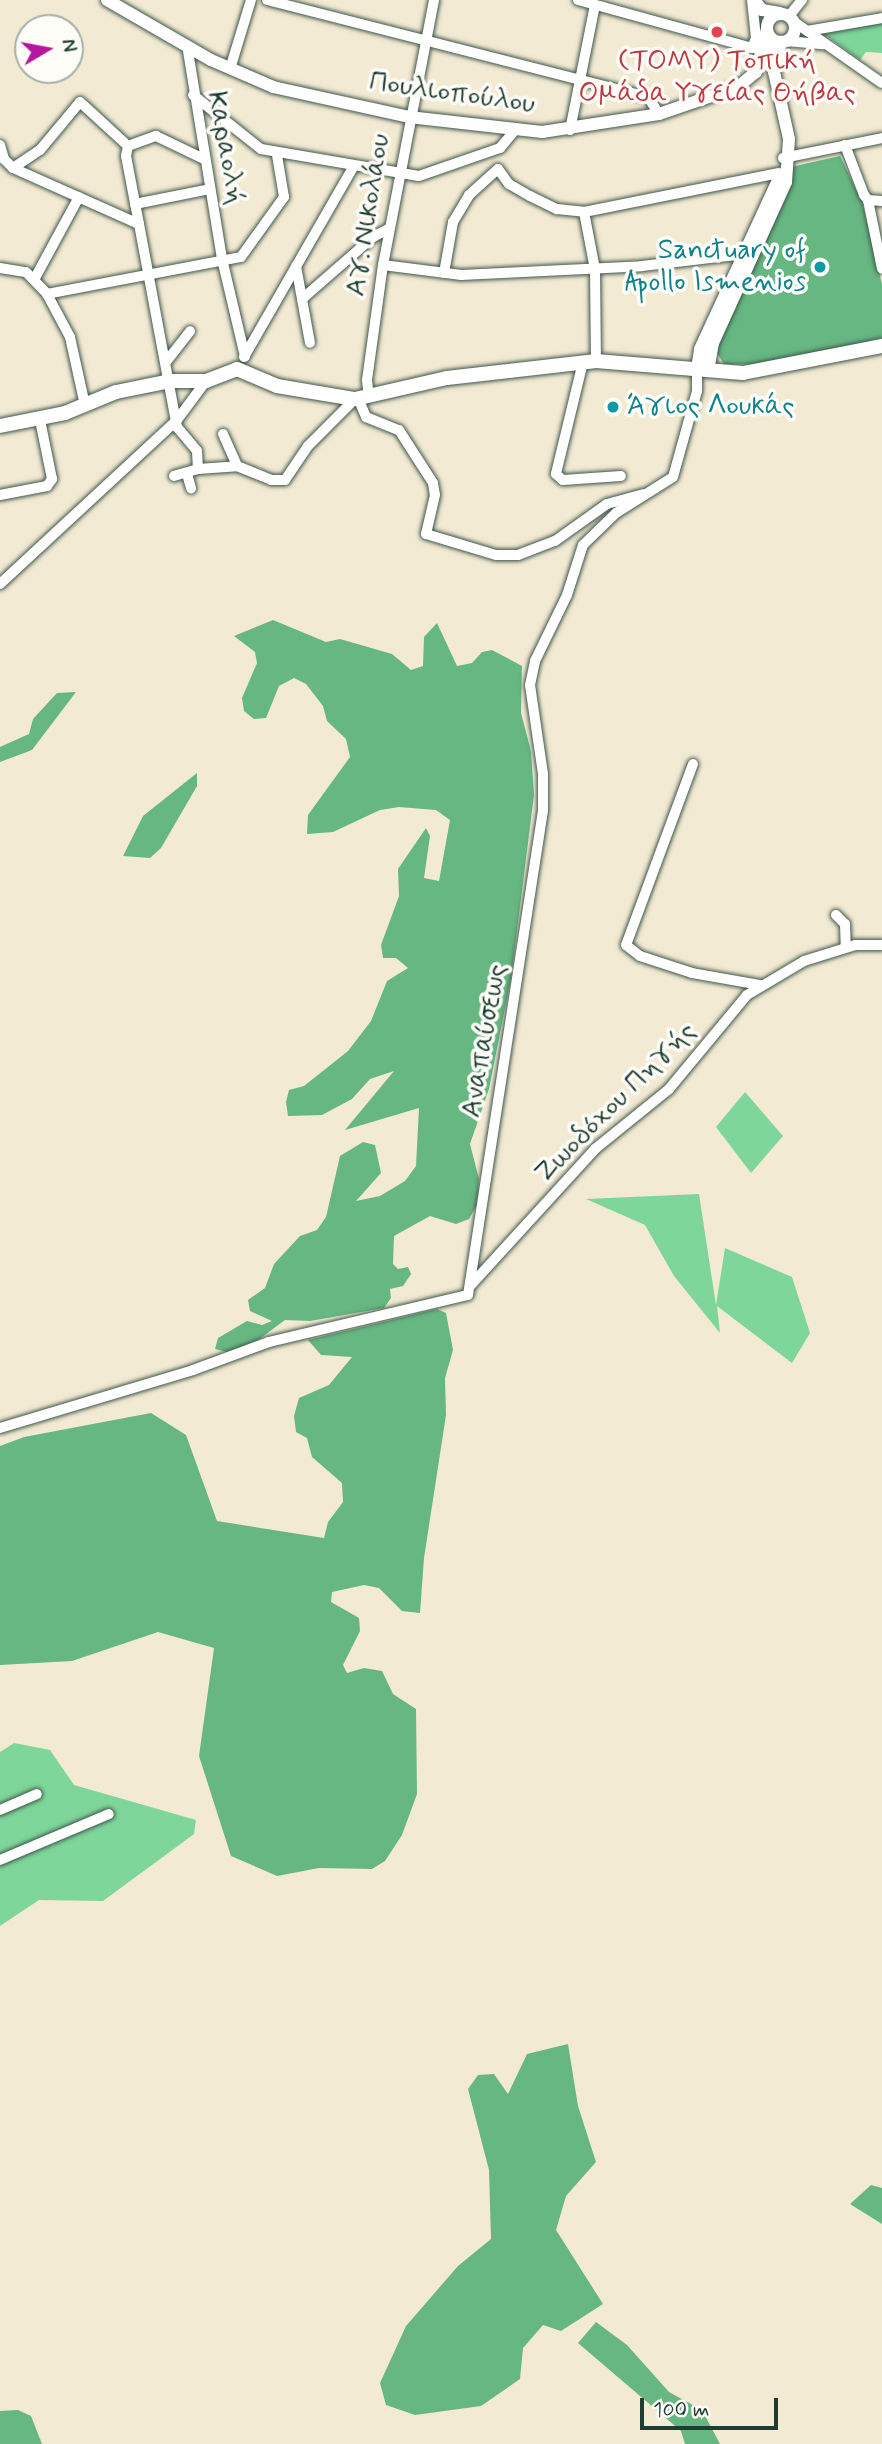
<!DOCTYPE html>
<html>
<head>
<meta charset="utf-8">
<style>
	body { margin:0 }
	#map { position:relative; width:882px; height:2444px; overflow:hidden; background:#f3ead3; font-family:Mynerve,sans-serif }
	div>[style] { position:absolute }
	.green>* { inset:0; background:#7ed69a }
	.forest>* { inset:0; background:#66b782 }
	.roads { filter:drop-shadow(0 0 2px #3f574c) drop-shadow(0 0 2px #3f574c) }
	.street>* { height:10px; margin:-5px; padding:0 5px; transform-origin:5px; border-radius:5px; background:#fff }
	.secondary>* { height:12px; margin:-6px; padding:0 6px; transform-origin:6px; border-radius:6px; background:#fff }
	.secondary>.ring { margin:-6px; padding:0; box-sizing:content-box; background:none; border:12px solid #fff; border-radius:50% }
	.primary>* { height:14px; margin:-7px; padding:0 7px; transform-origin:7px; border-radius:7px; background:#fff }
	.dots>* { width:19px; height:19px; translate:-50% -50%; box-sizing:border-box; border:4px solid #fdfcf7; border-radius:50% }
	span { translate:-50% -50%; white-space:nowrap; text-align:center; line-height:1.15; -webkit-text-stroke:7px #fdfcf7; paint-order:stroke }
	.health-label { font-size:28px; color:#be3a42 }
	.street-label { font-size:28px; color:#1f3d34 }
	.culture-label { font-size:28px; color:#0d838f }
	.right { translate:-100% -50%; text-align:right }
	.left { translate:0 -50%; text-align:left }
	.north { position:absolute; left:14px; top:14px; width:70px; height:70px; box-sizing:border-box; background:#fdfcf7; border:2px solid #a4b0a9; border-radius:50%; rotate:80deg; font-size:19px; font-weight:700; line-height:28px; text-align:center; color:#1f3d34 }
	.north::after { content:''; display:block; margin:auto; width:24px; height:32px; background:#b5179e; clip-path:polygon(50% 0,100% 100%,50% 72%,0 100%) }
	.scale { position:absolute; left:640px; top:2398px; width:138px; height:32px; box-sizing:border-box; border:4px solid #1f3d34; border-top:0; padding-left:9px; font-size:21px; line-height:24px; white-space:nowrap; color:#1f3d34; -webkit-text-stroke:5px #fdfcf7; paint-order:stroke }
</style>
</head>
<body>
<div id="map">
	<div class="green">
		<i style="clip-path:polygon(882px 21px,882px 53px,866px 52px,860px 60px,820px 31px)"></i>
		<i style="clip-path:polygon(745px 1092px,783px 1136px,751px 1173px,716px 1127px)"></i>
		<i style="clip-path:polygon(699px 1194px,716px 1305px,725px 1248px,792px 1277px,810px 1333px,792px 1363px,717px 1306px,720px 1333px,674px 1276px,645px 1225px,586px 1199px)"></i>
		<i style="clip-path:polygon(14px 1743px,50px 1750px,74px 1785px,196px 1820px,194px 1834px,103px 1901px,39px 1900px,0 1926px,0 1752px)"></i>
	</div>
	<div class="forest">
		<i style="clip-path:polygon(840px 156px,862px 202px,882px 284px,882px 338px,773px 365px,724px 364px,715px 350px,791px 167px)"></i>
		<i style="clip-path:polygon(273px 620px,326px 642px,340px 639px,392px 654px,411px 670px,423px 666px,424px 637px,437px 623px,457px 666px,472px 663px,482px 652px,492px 650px,522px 666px,521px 713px,531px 751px,534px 795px,511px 978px,489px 1089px,470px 1144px,479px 1179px,477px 1205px,469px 1219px,456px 1224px,430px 1216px,394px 1236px,393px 1264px,398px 1269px,408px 1267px,411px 1274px,403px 1286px,390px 1289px,391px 1298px,384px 1308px,310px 1321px,285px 1320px,258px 1340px,227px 1352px,215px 1349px,218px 1338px,247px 1321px,262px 1325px,272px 1321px,250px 1311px,248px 1300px,265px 1288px,274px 1264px,300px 1236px,317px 1230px,326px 1217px,340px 1156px,363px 1142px,375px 1145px,381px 1173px,356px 1201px,380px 1196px,405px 1181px,416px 1166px,419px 1108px,345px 1130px,394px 1071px,370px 1079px,352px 1099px,322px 1115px,288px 1116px,286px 1102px,289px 1090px,304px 1086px,348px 1051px,371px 1021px,387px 981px,408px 968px,396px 958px,383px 958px,381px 945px,399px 896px,398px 869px,426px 828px,430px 836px,424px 878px,439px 881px,450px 820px,436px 810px,399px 807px,380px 810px,333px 832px,307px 834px,308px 815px,350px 757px,346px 739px,327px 721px,323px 706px,306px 684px,294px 678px,279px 686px,266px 718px,254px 719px,244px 711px,242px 698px,257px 663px,255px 652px,234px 636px)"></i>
		<i style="clip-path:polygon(76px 692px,32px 750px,0 762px,0 747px,29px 734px,33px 719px,57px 693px)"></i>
		<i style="clip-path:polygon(197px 773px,197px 786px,161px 848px,150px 858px,123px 856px,143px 816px)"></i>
		<i style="clip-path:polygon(437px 1309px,446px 1313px,453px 1350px,445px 1378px,446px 1415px,424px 1558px,420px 1613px,402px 1611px,379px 1588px,364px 1585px,332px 1592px,331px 1602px,359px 1618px,360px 1631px,343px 1665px,347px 1673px,364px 1668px,382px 1671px,393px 1694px,416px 1709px,417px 1794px,402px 1835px,385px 1861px,372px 1869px,319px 1868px,277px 1876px,231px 1856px,199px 1756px,214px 1648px,158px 1632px,72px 1661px,0 1665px,0 1446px,24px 1437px,151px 1413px,186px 1435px,217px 1521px,324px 1538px,328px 1522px,343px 1502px,342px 1483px,312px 1457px,307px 1438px,296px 1432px,294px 1416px,299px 1398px,329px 1385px,352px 1357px,321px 1355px,308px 1340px)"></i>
		<i style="clip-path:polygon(568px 2044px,578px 2106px,596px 2162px,566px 2196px,556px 2230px,603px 2304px,561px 2331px,543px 2325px,523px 2348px,520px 2379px,481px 2406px,415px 2415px,386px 2405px,380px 2383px,406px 2326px,458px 2266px,491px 2239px,489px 2170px,468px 2089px,478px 2075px,494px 2074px,508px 2094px,527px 2054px)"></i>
		<i style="clip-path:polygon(871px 2185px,882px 2188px,882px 2224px,850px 2204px)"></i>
		<i style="clip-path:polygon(596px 2322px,627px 2345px,669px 2392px,702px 2410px,720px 2444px,685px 2444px,681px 2431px,578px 2343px)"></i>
		<i style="clip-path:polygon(18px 2410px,31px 2416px,42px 2444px,0 2444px,0 2411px)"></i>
	</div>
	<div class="roads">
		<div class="street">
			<i style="left:267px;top:0;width:393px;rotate:14.3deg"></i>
			<i style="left:648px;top:97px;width:20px;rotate:57deg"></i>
			<i style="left:578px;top:0;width:180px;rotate:15.4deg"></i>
			<i style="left:752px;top:48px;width:25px;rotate:2deg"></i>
			<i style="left:752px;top:0;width:38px;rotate:84deg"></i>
			<i style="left:756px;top:38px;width:11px;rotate:112deg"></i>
			<i style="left:789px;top:16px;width:21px;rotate:-51deg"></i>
			<i style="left:793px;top:21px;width:108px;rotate:34.9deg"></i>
			<i style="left:807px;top:31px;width:76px;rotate:-9.8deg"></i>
			<i style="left:786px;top:41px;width:37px;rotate:5deg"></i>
			<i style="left:187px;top:45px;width:217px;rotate:80.7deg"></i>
			<i style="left:222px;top:259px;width:100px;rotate:76.7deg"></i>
			<i style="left:230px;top:69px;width:72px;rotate:-73.1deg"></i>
			<i style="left:193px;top:95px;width:87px;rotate:38.5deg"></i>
			<i style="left:261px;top:149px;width:160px;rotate:9.7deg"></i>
			<i style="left:419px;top:176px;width:86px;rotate:-19.1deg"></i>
			<i style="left:500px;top:148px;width:23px;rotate:-50deg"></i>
			<i style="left:570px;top:130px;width:127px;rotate:-78.7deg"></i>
			<i style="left:0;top:145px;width:15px;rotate:74deg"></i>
			<i style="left:4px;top:159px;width:13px;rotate:45deg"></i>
			<i style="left:13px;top:168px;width:138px;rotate:24deg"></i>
			<i style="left:139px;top:224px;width:207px;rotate:79.4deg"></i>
			<i style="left:177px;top:427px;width:31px;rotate:50deg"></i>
			<i style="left:197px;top:451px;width:18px;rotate:87deg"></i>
			<i style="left:198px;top:469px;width:25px;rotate:164deg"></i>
			<i style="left:845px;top:145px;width:53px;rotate:69.2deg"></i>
			<i style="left:864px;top:195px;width:6px;rotate:51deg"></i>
			<i style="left:868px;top:200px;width:14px;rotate:4deg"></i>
			<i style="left:783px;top:158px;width:101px;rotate:-11.4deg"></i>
			<i style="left:13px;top:168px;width:32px;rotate:-34deg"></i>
			<i style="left:40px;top:150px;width:62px;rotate:-50.2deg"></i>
			<i style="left:80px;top:102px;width:65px;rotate:42.5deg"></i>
			<i style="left:868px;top:200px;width:70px;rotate:78.5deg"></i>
			<i style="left:135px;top:204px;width:76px;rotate:-11.3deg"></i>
			<i style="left:584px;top:212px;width:58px;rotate:79.1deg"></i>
			<i style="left:595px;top:269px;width:92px;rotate:89.4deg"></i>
			<i style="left:139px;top:224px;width:69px;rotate:-100.8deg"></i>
			<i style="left:126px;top:156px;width:10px;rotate:-79deg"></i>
			<i style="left:128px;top:146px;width:30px;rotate:-20deg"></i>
			<i style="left:156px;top:136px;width:53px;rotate:25.6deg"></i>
			<i style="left:383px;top:265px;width:79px;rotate:7.3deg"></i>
			<i style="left:461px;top:275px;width:181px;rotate:-2.8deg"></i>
			<i style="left:642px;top:266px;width:103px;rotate:-6.7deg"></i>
			<i style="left:296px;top:266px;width:78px;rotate:79.7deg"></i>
			<i style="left:0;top:268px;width:26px;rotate:9deg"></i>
			<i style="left:26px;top:272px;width:30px;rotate:46deg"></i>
			<i style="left:47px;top:294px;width:49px;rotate:61.9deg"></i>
			<i style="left:70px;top:337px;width:70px;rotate:77.6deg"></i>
			<i style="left:444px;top:273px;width:52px;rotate:-80deg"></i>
			<i style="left:453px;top:222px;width:31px;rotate:-59deg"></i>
			<i style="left:469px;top:195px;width:39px;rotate:-42deg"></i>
			<i style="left:498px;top:169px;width:19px;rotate:54deg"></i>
			<i style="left:509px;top:184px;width:24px;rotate:30deg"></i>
			<i style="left:530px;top:196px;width:30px;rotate:26deg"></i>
			<i style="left:557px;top:209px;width:27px;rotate:6deg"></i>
			<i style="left:584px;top:212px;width:199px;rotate:-11.3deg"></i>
			<i style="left:35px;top:278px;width:92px;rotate:-61.5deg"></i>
			<i style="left:47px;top:294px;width:197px;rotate:-10.8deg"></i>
			<i style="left:241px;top:257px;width:74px;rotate:-54.4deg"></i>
			<i style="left:284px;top:197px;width:43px;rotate:-99.5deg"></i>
			<i style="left:302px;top:299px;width:94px;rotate:-41.1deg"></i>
			<i style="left:373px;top:237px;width:19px;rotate:-28deg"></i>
			<i style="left:244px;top:357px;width:220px;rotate:-60.1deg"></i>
			<i style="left:166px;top:362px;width:39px;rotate:-52deg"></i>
			<i style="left:583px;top:362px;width:115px;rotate:103.6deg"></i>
			<i style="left:556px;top:474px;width:9px;rotate:41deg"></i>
			<i style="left:563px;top:480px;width:58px;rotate:-3.9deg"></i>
			<i style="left:369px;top:397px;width:17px;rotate:-97deg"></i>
			<i style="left:367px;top:380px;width:116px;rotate:-82.1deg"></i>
			<i style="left:383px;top:265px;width:270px;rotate:-79.1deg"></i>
			<i style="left:358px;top:398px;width:21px;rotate:67deg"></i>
			<i style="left:366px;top:417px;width:35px;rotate:22deg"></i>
			<i style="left:399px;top:430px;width:63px;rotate:57.3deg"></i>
			<i style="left:433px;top:483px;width:12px;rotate:81deg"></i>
			<i style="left:435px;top:495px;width:40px;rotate:103deg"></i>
			<i style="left:426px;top:534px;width:73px;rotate:16.7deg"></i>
			<i style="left:496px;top:555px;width:22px"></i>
			<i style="left:518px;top:555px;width:40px;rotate:-21deg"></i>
			<i style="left:555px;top:541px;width:64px;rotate:-35.4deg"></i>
			<i style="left:607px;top:504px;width:38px;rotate:-15deg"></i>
			<i style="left:223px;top:434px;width:35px;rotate:66deg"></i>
			<i style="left:237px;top:466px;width:37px;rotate:22deg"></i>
			<i style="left:271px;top:480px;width:14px"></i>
			<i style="left:285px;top:480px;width:41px;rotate:-55.9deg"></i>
			<i style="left:308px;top:446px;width:66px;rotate:-45deg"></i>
			<i style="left:198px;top:469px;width:39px;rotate:-4deg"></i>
			<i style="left:187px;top:474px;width:15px;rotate:74deg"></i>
			<i style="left:0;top:495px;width:48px;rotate:-10.8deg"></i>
			<i style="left:47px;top:486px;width:9px;rotate:-54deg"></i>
			<i style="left:52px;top:479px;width:60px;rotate:-101.5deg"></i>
			<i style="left:0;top:584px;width:241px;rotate:-42.8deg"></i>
			<i style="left:177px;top:420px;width:49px;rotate:-53.4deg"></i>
			<i style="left:693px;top:764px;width:193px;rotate:110.3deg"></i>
			<i style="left:626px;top:945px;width:18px;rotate:38deg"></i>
			<i style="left:640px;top:956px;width:55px;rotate:18.1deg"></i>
			<i style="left:692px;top:973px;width:69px;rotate:10deg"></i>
			<i style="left:836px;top:915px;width:13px;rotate:45deg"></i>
			<i style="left:845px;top:924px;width:23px;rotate:88deg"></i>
			<i style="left:471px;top:1285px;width:184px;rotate:-47.6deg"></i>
			<i style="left:595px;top:1149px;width:95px;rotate:-39deg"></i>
			<i style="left:669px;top:1089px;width:122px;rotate:-50.3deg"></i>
			<i style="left:747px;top:995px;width:66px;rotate:-30.8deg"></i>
			<i style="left:804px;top:961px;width:53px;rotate:-17.4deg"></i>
			<i style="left:855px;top:945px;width:27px"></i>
			<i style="left:0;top:1428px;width:202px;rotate:-16.7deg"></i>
			<i style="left:193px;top:1370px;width:81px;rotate:-20.2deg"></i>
			<i style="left:269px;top:1342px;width:204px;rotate:-13.3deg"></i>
			<i style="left:468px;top:1295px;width:490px;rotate:-81.2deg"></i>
			<i style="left:543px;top:811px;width:37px;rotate:-90deg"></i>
			<i style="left:543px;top:774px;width:90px;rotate:-98.3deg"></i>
			<i style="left:530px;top:685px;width:25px;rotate:-78deg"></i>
			<i style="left:535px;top:661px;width:73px;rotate:-64.1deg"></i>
			<i style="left:567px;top:595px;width:52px;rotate:-72.3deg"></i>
			<i style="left:583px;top:545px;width:46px;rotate:-44.1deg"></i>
			<i style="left:616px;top:513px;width:67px;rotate:-32.3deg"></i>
			<i style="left:673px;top:477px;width:89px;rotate:-74.4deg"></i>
			<i style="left:697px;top:391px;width:22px;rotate:-90deg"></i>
			<i style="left:0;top:1810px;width:40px;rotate:-23.4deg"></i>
			<i style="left:0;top:1860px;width:118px;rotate:-22.9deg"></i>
		</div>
		<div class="secondary">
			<i style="left:107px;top:0;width:120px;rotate:30deg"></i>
			<i style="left:211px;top:60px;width:68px;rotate:23.5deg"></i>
			<i style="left:273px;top:87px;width:139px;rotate:12.4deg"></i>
			<i style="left:409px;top:117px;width:134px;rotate:6.4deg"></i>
			<i style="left:542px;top:132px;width:118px;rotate:-8.7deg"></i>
			<i style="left:659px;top:114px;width:83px;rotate:-18.9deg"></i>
			<i style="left:738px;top:87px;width:23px;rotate:-40deg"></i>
			<i style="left:756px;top:72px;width:44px;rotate:-75.7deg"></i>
			<i style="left:754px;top:0;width:13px;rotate:51deg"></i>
			<i style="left:762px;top:10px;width:18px;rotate:9deg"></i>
			<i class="ring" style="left:767px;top:14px;width:16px;height:16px"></i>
			<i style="left:697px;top:369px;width:20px;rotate:-81deg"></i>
			<i style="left:700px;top:349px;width:184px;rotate:-65.2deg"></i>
			<i style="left:708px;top:371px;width:28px;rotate:-80deg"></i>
			<i style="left:713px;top:343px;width:177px;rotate:-65.6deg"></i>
			<i style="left:786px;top:182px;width:43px;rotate:-86deg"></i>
			<i style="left:789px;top:139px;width:69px;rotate:-102.6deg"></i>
			<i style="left:774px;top:72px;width:31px;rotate:-77deg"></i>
		</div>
		<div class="primary">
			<i style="left:0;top:426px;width:66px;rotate:-11.3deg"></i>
			<i style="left:65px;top:413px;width:55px;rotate:-22.4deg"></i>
			<i style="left:116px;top:392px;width:55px;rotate:-11.5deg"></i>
			<i style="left:170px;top:381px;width:36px"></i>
			<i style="left:206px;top:381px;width:33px;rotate:-21deg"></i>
			<i style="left:237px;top:369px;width:43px;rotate:23deg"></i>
			<i style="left:277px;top:386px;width:79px;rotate:9.5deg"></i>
			<i style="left:355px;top:399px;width:94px;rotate:-12.9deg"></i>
			<i style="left:447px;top:378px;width:150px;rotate:-6.5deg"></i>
			<i style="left:596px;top:361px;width:147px;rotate:4.7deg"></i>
			<i style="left:743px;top:373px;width:142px;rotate:-11deg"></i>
		</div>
	</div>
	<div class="dots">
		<i style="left:717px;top:32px;background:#e0444e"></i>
		<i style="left:820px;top:267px;background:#0f9aa8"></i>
		<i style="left:613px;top:407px;background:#0f9aa8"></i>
	</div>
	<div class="health-label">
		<span style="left:717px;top:78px">(ΤΟΜΥ) Τοπική<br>Ομάδα Υγείας Θήβας</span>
	</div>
	<div class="street-label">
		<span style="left:452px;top:94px;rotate:8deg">Πουλιοπούλου</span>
		<span style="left:225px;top:148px;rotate:80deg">Καραολή</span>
		<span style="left:369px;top:215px;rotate:-81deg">Αγ. Νικολάου</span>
		<span style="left:485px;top:1041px;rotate:-80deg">Αναπαύσεως</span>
		<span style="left:616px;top:1103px;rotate:-45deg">Ζωοδόχου Πηγής</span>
	</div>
	<div class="culture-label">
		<span class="right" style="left:806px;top:267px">Sanctuary of<br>Apollo Ismenios</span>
		<span class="left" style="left:627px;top:407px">Άγιος Λουκάς</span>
	</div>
	<div class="north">N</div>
	<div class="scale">100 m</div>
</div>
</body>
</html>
